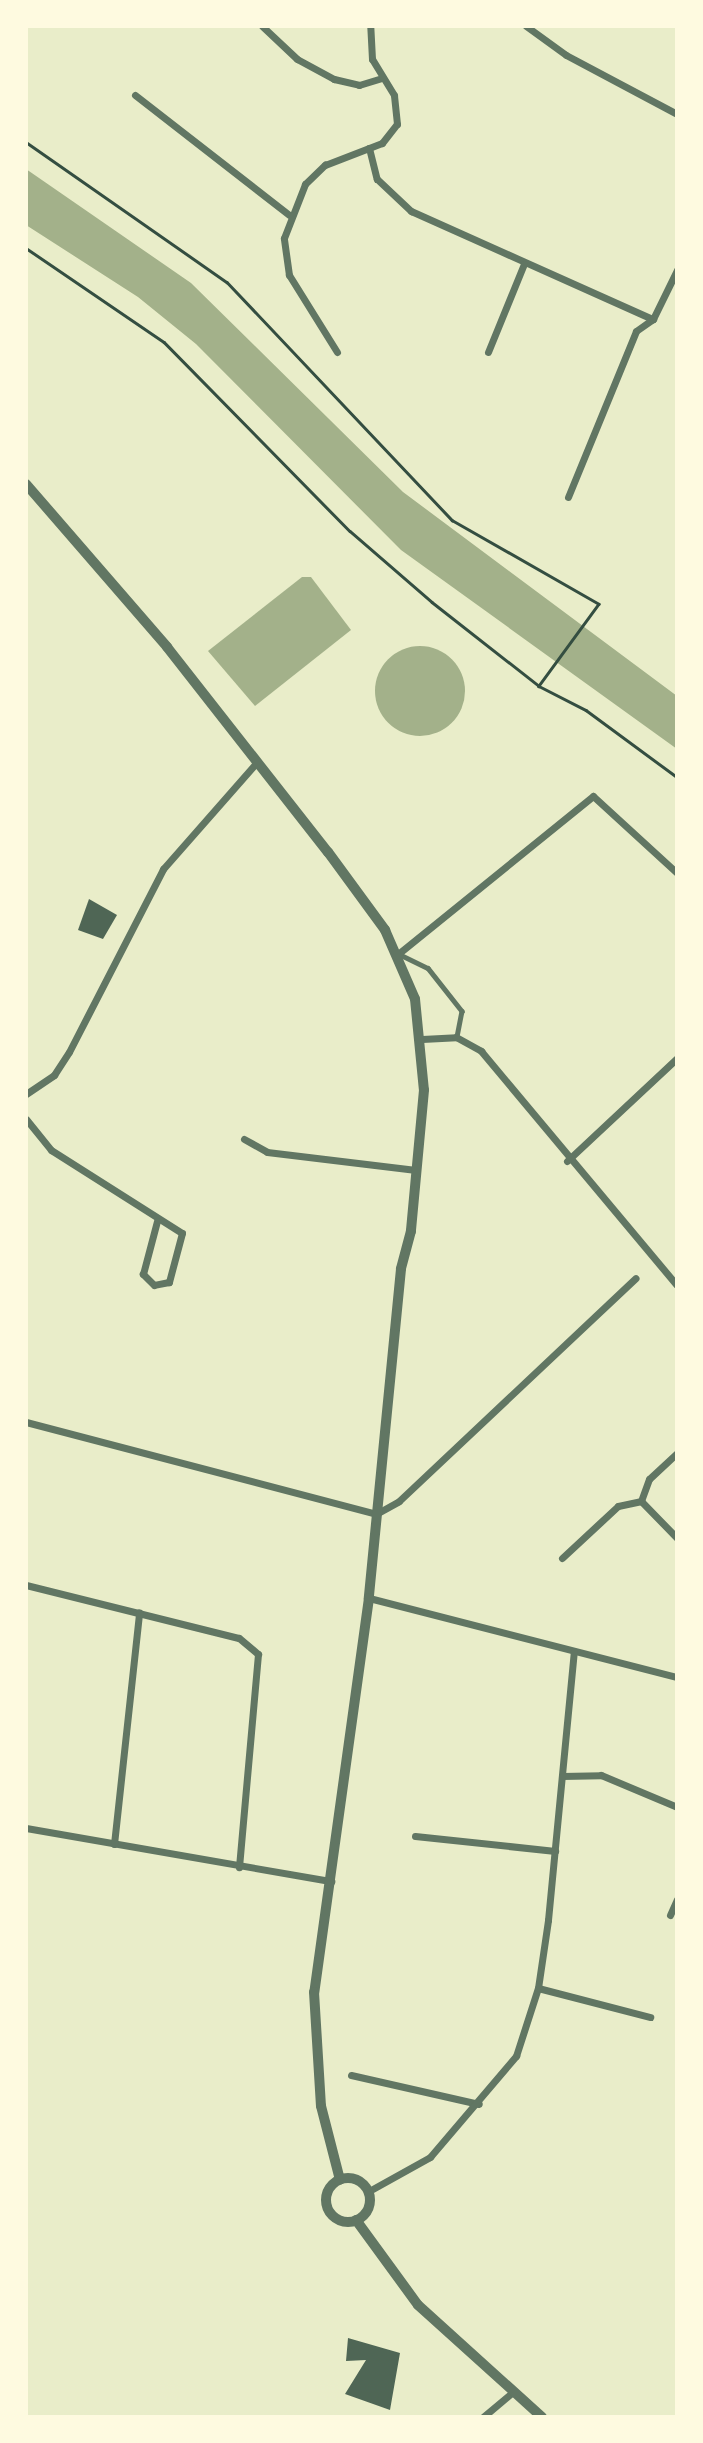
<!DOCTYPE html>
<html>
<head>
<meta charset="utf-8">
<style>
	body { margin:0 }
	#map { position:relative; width:703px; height:2443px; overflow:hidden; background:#e9edc9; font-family:Raleway,sans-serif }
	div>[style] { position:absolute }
	.water>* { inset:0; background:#a3b18a }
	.round { border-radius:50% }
	.building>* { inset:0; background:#4f6655 }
	.path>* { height:2.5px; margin:-1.25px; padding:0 1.25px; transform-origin:1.25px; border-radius:1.25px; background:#344e41 }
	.service>* { height:4.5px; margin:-2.25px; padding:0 2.25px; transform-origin:2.25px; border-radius:2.25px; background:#617663 }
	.minor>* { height:7px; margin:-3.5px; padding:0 3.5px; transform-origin:3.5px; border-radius:3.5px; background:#617663 }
	.tertiary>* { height:10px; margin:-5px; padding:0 5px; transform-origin:5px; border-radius:5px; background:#617663 }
	.tertiary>.ring { margin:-5px; padding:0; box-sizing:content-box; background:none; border:10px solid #617663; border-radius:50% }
	span { translate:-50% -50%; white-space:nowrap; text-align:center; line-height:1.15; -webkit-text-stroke:5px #fefae0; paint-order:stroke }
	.frame { position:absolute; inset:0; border:28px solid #fefae0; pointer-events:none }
</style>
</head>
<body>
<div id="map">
	<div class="water">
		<i style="clip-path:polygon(26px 169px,191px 283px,403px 492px,677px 696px,677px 749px,401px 550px,196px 344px,138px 297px,26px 225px)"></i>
		<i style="clip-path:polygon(302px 577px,311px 577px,351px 630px,255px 706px,208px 651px)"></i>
		<i class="round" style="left:375px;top:646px;width:90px;height:90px"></i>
	</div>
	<div class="building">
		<i style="clip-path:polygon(89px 899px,117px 915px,103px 939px,78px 930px)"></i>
		<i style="clip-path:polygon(348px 2338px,400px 2353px,390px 2410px,345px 2394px,366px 2360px,346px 2361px)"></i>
	</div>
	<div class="path">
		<i style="left:26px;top:142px;width:245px;rotate:34.9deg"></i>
		<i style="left:227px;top:282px;width:328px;rotate:46.6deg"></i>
		<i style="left:452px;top:520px;width:169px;rotate:29.7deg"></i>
		<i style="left:599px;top:604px;width:102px;rotate:126.2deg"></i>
		<i style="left:26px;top:248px;width:167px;rotate:34.3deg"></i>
		<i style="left:164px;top:342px;width:265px;rotate:45.5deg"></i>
		<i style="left:350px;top:531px;width:108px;rotate:40.9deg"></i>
		<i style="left:432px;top:602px;width:136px;rotate:38.1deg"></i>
		<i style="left:539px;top:686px;width:53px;rotate:27.1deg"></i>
		<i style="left:586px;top:710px;width:113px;rotate:36.4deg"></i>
	</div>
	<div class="service">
		<i style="left:399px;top:954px;width:32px;rotate:26deg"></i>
		<i style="left:428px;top:968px;width:55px;rotate:51.7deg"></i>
		<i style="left:462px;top:1011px;width:25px;rotate:101deg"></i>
	</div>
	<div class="minor">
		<i style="left:262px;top:26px;width:48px;rotate:43.3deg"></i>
		<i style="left:297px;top:59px;width:42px;rotate:28.4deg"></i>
		<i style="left:334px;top:79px;width:26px;rotate:13deg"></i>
		<i style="left:359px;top:85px;width:24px;rotate:-17deg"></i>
		<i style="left:526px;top:26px;width:49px;rotate:35.9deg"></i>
		<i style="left:566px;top:55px;width:126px;rotate:28deg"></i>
		<i style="left:135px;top:95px;width:195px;rotate:37.9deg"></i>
		<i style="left:369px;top:148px;width:32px;rotate:76deg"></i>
		<i style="left:377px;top:179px;width:47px;rotate:43.3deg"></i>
		<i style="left:411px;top:211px;width:265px;rotate:24.1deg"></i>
		<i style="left:653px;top:319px;width:55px;rotate:-63.9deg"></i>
		<i style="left:337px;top:352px;width:91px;rotate:-121.9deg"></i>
		<i style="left:289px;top:275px;width:37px;rotate:-98deg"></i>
		<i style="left:284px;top:238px;width:58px;rotate:-68.7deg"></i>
		<i style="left:305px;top:184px;width:28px;rotate:-44deg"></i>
		<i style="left:325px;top:165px;width:61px;rotate:-21.1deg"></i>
		<i style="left:382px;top:143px;width:24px;rotate:-52deg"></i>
		<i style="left:397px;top:124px;width:29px;rotate:-96deg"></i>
		<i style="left:394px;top:95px;width:42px;rotate:-121.4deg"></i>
		<i style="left:372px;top:59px;width:33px;rotate:-93deg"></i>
		<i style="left:488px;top:352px;width:95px;rotate:-67.8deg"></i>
		<i style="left:568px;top:497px;width:179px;rotate:-67.7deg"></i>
		<i style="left:636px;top:331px;width:21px;rotate:-35deg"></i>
		<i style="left:398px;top:954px;width:251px;rotate:-39deg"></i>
		<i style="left:593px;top:796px;width:114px;rotate:42.5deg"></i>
		<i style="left:422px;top:1039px;width:34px;rotate:-3deg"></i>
		<i style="left:456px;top:1037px;width:29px;rotate:29deg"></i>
		<i style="left:481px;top:1051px;width:305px;rotate:50.1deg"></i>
		<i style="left:26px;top:1094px;width:34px;rotate:-34deg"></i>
		<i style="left:54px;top:1075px;width:27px;rotate:-57deg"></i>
		<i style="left:69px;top:1052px;width:206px;rotate:-62.8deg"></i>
		<i style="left:163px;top:869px;width:142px;rotate:-48.7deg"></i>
		<i style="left:26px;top:1119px;width:40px;rotate:51deg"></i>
		<i style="left:51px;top:1150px;width:155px;rotate:32.4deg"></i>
		<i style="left:182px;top:1233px;width:51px;rotate:104.9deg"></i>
		<i style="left:169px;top:1282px;width:15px;rotate:169deg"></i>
		<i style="left:154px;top:1285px;width:16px;rotate:-135deg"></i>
		<i style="left:143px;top:1274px;width:55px;rotate:-75.2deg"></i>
		<i style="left:244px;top:1139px;width:26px;rotate:29deg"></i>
		<i style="left:267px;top:1152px;width:150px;rotate:6.9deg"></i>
		<i style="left:567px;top:1161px;width:151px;rotate:-43.1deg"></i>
		<i style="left:26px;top:1422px;width:362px;rotate:14.7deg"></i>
		<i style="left:376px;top:1514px;width:26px;rotate:-29deg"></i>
		<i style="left:399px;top:1501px;width:325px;rotate:-43.3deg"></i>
		<i style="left:677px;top:1453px;width:38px;rotate:137deg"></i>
		<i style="left:649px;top:1479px;width:23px;rotate:110deg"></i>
		<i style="left:641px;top:1501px;width:52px;rotate:45.8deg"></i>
		<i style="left:562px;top:1558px;width:76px;rotate:-42.9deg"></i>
		<i style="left:618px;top:1506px;width:24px;rotate:-12deg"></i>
		<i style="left:26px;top:1585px;width:219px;rotate:14deg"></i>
		<i style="left:239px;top:1638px;width:25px;rotate:40deg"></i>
		<i style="left:258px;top:1654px;width:214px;rotate:95.1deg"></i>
		<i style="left:369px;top:1598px;width:318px;rotate:14.4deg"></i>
		<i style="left:562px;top:1776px;width:39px;rotate:-1deg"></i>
		<i style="left:601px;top:1775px;width:82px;rotate:22.8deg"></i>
		<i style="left:26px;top:1828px;width:310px;rotate:9.9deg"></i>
		<i style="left:415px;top:1836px;width:141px;rotate:6.1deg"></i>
		<i style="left:114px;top:1844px;width:233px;rotate:-83.8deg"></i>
		<i style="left:670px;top:1915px;width:17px;rotate:-66deg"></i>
		<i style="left:538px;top:1988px;width:116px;rotate:14.5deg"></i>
		<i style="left:351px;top:2075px;width:131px;rotate:12.8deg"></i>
		<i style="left:369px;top:2191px;width:70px;rotate:-29.1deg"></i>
		<i style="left:430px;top:2157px;width:133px;rotate:-49.6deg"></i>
		<i style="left:516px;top:2056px;width:71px;rotate:-72.1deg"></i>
		<i style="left:538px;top:1988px;width:69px;rotate:-81.6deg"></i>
		<i style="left:548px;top:1920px;width:270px;rotate:-84.5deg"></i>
		<i style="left:483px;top:2417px;width:39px;rotate:-40deg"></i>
	</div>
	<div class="tertiary">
		<i style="left:26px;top:484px;width:216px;rotate:49.1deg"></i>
		<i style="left:167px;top:647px;width:261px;rotate:51.9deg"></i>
		<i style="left:328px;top:852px;width:97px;rotate:53.8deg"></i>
		<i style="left:385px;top:930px;width:75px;rotate:66.5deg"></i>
		<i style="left:415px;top:999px;width:91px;rotate:84.4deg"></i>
		<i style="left:424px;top:1090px;width:142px;rotate:95.3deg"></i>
		<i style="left:411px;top:1231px;width:39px;rotate:105deg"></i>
		<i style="left:401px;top:1269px;width:331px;rotate:95.6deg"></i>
		<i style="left:369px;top:1598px;width:398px;rotate:97.9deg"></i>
		<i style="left:314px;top:1992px;width:114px;rotate:86.5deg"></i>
		<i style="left:321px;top:2106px;width:76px;rotate:75.6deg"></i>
		<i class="ring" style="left:326px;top:2178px;width:34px;height:34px"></i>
		<i style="left:356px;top:2220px;width:105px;rotate:53.9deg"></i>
		<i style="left:418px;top:2305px;width:167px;rotate:42.1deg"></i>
	</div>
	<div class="frame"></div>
</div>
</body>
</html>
